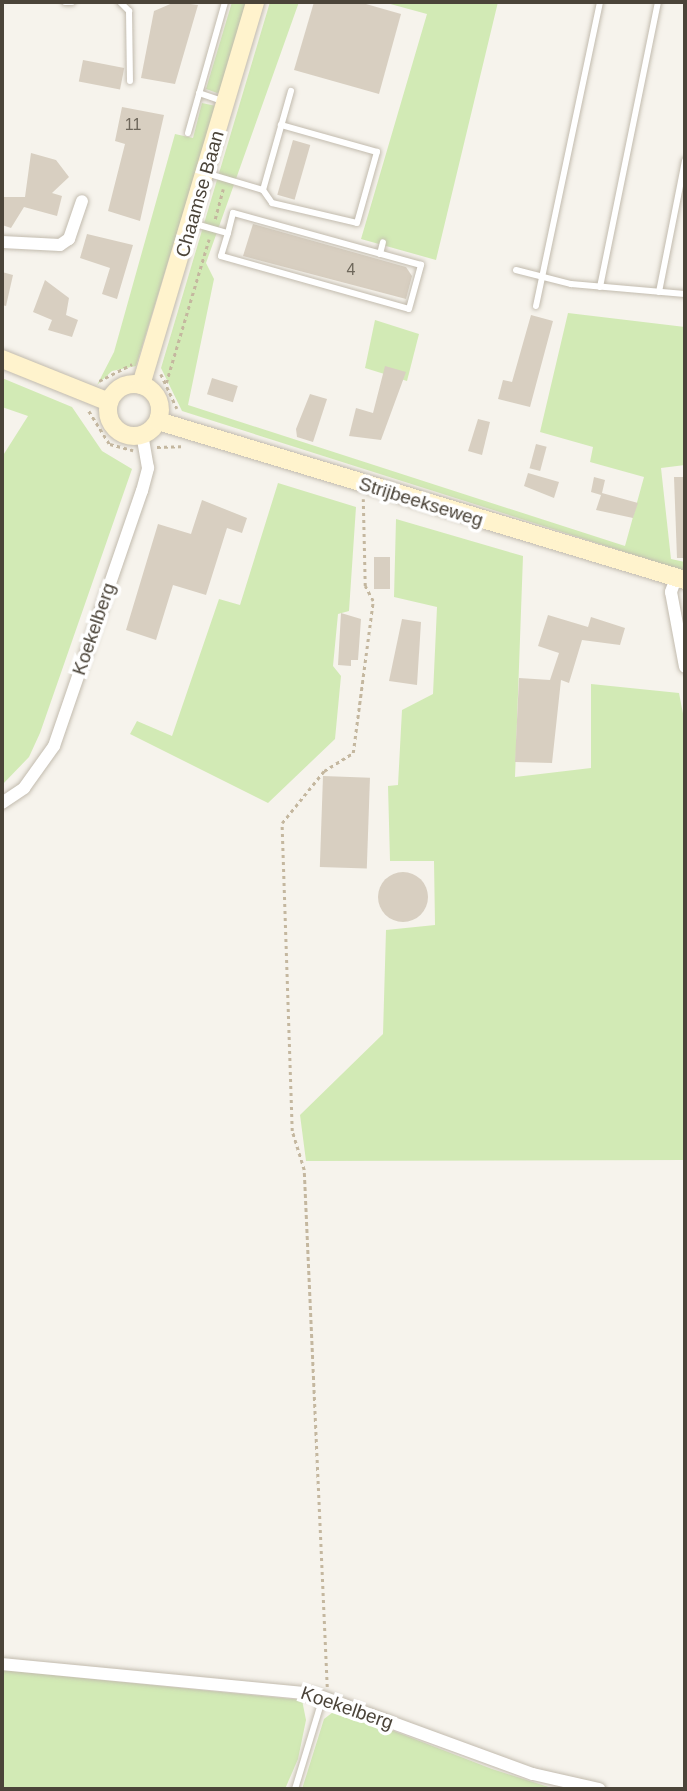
<!DOCTYPE html>
<html>
<head>
<meta charset="utf-8">
<style>
	body { margin:0 }
	#map { position:relative; width:687px; height:1791px; overflow:hidden; background:#f6f3ec; font-family:Arial,sans-serif }
	div>[style] { position:absolute }
	.green>* { inset:0; background:#d2eab5 }
	.building>* { inset:0; background:#d8cfc1; transform-origin:0 0 }
	.round { border-radius:50% }
	.path>* { height:2.5px; margin-top:-1.25px; transform-origin:0; background:repeating-linear-gradient(90deg,#c4b79f 0 3.5px,transparent 0 7px) }
	.roads { filter:drop-shadow(0 0 2px #c2bbae) drop-shadow(0 0 2px #c2bbae) }
	.service>* { height:6px; margin:-3px; padding:0 3px; transform-origin:3px; border-radius:3px; background:#fff }
	.minor>* { height:12px; margin:-6px; padding:0 6px; transform-origin:6px; border-radius:6px; background:#fff }
	.secondary>* { height:18px; margin:-9px; padding:0 9px; transform-origin:9px; border-radius:9px; background:#fff3cd }
	.secondary>.ring { margin:-9px; padding:0; box-sizing:content-box; background:none; border:18px solid #fff3cd; border-radius:50% }
	span { translate:-50% -50%; white-space:nowrap; text-align:center; line-height:1.15; -webkit-text-stroke:7px #fff; paint-order:stroke }
	.number-label { font-size:16px; color:#6e675b }
	.number-label span { -webkit-text-stroke-width:0 }
	.street-label { font-size:19px; color:#4b4439 }
	.frame { position:absolute; inset:0; border:4px solid #4b4439; pointer-events:none }
</style>
</head>
<body>
<div id="map">
	<div class="green">
		<i style="clip-path:polygon(232px 2px,246px 2px,220px 94px,206px 89px)"></i>
		<i style="clip-path:polygon(270px 2px,299px 2px,206px 263px,214px 279px,188px 405px,625px 546px,644px 477px,590px 462px,593px 447px,540px 432px,568px 313px,685px 327px,685px 465px,661px 468px,671px 559px,685px 562px,685px 571px,182px 411px,161px 368px)"></i>
		<i style="clip-path:polygon(383px 2px,498px 2px,436px 260px,361px 239px,427px 14px)"></i>
		<i style="clip-path:polygon(202px 103px,216px 106px,136px 366px,112px 371px,97px 385px,114px 352px,175px 134px,193px 138px)"></i>
		<i style="clip-path:polygon(375px 320px,419px 334px,407px 381px,365px 368px)"></i>
		<i style="clip-path:polygon(2px 378px,72px 407px,102px 451px,132px 469px,40px 733px,29px 757px,2px 785px,2px 457px,28px 416px,2px 407px)"></i>
		<i style="clip-path:polygon(278px 483px,356px 507px,349px 611px,338px 614px,333px 666px,341px 676px,335px 739px,268px 803px,130px 734px,137px 721px,172px 736px,219px 599px,240px 605px)"></i>
		<i style="clip-path:polygon(396px 519px,523px 556px,515px 777px,591px 768px,591px 684px,679px 693px,685px 724px,685px 1160px,306px 1161px,300px 1115px,383px 1034px,386px 930px,435px 925px,434px 861px,390px 861px,388px 786px,398px 785px,402px 710px,433px 694px,437px 607px,394px 597px)"></i>
		<i style="clip-path:polygon(2px 1670px,302px 1700px,306px 1720px,298px 1759px,285px 1789px,2px 1789px)"></i>
		<i style="clip-path:polygon(337px 1709px,492px 1769px,555px 1789px,302px 1789px,324px 1719px)"></i>
	</div>
	<div class="building">
		<i style="clip-path:polygon(175px 2px,198px 5px,175px 84px,141px 78px,154px 11px)"></i>
		<i style="clip-path:polygon(314px 2px,359px 2px,401px 14px,379px 94px,294px 70px)"></i>
		<i style="left:83px;top:60px;width:42px;height:22px;rotate:11deg"></i>
		<i style="clip-path:polygon(122px 107px,164px 115px,140px 221px,108px 211px,125px 144px,115px 141px)"></i>
		<i style="left:293px;top:140px;width:18px;height:57px;rotate:16deg"></i>
		<i style="clip-path:polygon(31px 153px,56px 160px,69px 177px,52px 193px,62px 196px,57px 216px,24px 207px,11px 228px,2px 225px,2px 197px,25px 197px)"></i>
		<i style="clip-path:polygon(253px 224px,406px 267px,412px 276px,406px 299px,243px 256px)"></i>
		<i style="clip-path:polygon(87px 234px,133px 245px,117px 299px,102px 294px,110px 268px,80px 258px)"></i>
		<i style="clip-path:polygon(2px 272px,13px 275px,6px 306px,2px 305px)"></i>
		<i style="clip-path:polygon(45px 280px,69px 298px,66px 315px,78px 320px,72px 337px,48px 330px,52px 320px,33px 312px)"></i>
		<i style="clip-path:polygon(531px 315px,553px 321px,530px 407px,498px 399px,503px 380px,512px 382px)"></i>
		<i style="clip-path:polygon(385px 366px,406px 372px,381px 440px,349px 436px,356px 408px,373px 413px)"></i>
		<i style="left:212px;top:378px;width:27px;height:17px;rotate:17deg"></i>
		<i style="clip-path:polygon(310px 394px,327px 399px,313px 442px,297px 437px,296px 429px)"></i>
		<i style="clip-path:polygon(478px 419px,490px 422px,482px 455px,468px 451px)"></i>
		<i style="left:536px;top:444px;width:11px;height:25px;rotate:15deg"></i>
		<i style="clip-path:polygon(528px 473px,559px 482px,554px 498px,524px 486px)"></i>
		<i style="clip-path:polygon(594px 477px,605px 480px,602px 493px,638px 503px,633px 518px,596px 510px,601px 495px,591px 492px)"></i>
		<i style="clip-path:polygon(674px 477px,685px 477px,685px 558px,677px 558px)"></i>
		<i style="clip-path:polygon(202px 500px,247px 518px,242px 533px,227px 528px,206px 595px,173px 585px,156px 640px,126px 630px,158px 524px,191px 534px)"></i>
		<i style="left:374px;top:557px;width:16px;height:32px"></i>
		<i style="clip-path:polygon(341px 613px,361px 619px,358px 660px,351px 660px,351px 666px,338px 665px)"></i>
		<i style="clip-path:polygon(548px 615px,588px 627px,591px 617px,625px 628px,620px 645px,582px 640px,569px 683px,561px 680px,552px 763px,515px 762px,519px 678px,550px 680px,559px 653px,538px 646px)"></i>
		<i style="clip-path:polygon(402px 619px,421px 622px,417px 685px,389px 681px)"></i>
		<i style="left:323px;top:776px;width:47px;height:91px;rotate:2deg"></i>
		<i class="round" style="left:378px;top:872px;width:50px;height:50px"></i>
	</div>
	<div class="path">
		<i style="left:215px;top:219px;width:31px;rotate:-75deg"></i>
		<i style="left:161px;top:374px;width:38px;rotate:65deg"></i>
		<i style="left:99px;top:381px;width:37px;rotate:-27deg"></i>
		<i style="left:166px;top:383px;width:150px;rotate:-73.4deg"></i>
		<i style="left:89px;top:411px;width:39px;rotate:58deg"></i>
		<i style="left:110px;top:444px;width:24px;rotate:15deg"></i>
		<i style="left:157px;top:447px;width:24px;rotate:-2deg"></i>
		<i style="left:327px;top:1687px;width:518px;rotate:-92.55deg"></i>
		<i style="left:304px;top:1170px;width:41px;rotate:-107.1deg"></i>
		<i style="left:292px;top:1131px;width:308px;rotate:-91.9deg"></i>
		<i style="left:282px;top:823px;width:67px;rotate:-51.1deg"></i>
		<i style="left:324px;top:771px;width:34px;rotate:-32deg"></i>
		<i style="left:353px;top:753px;width:153px;rotate:-82.5deg"></i>
		<i style="left:373px;top:601px;width:17px;rotate:-118deg"></i>
		<i style="left:365px;top:586px;width:87px;rotate:-91.3deg"></i>
	</div>
	<div class="roads">
		<div class="service">
			<i style="left:65px;top:2px;width:7px"></i>
			<i style="left:120px;top:2px;width:13px;rotate:45deg"></i>
			<i style="left:129px;top:11px;width:70px;rotate:89.2deg"></i>
			<i style="left:199px;top:93px;width:28px;rotate:19deg"></i>
			<i style="left:188px;top:133px;width:136px;rotate:-74.2deg"></i>
			<i style="left:206px;top:173px;width:59px;rotate:16.6deg"></i>
			<i style="left:263px;top:190px;width:103px;rotate:-74.2deg"></i>
			<i style="left:263px;top:190px;width:16px;rotate:55deg"></i>
			<i style="left:272px;top:203px;width:87px;rotate:13.2deg"></i>
			<i style="left:357px;top:223px;width:74px;rotate:-74.3deg"></i>
			<i style="left:377px;top:152px;width:100px;rotate:-164.3deg"></i>
			<i style="left:192px;top:223px;width:37px;rotate:16deg"></i>
			<i style="left:228px;top:233px;width:24px;rotate:107deg"></i>
			<i style="left:221px;top:256px;width:195px;rotate:15.7deg"></i>
			<i style="left:409px;top:309px;width:46px;rotate:-74.7deg"></i>
			<i style="left:421px;top:265px;width:195px;rotate:-164.5deg"></i>
			<i style="left:233px;top:213px;width:21px;rotate:104deg"></i>
			<i style="left:380px;top:254px;width:12px;rotate:-76deg"></i>
			<i style="left:516px;top:270px;width:57px;rotate:14.3deg"></i>
			<i style="left:571px;top:284px;width:114px;rotate:5deg"></i>
			<i style="left:600px;top:287px;width:291px;rotate:-78.5deg"></i>
			<i style="left:659px;top:292px;width:134px;rotate:-78.8deg"></i>
			<i style="left:536px;top:306px;width:311px;rotate:-78.1deg"></i>
			<i style="left:295px;top:1789px;width:96px;rotate:-73.1deg"></i>
		</div>
		<div class="minor">
			<i style="left:2px;top:242px;width:58px;rotate:3deg"></i>
			<i style="left:60px;top:245px;width:11px;rotate:-34deg"></i>
			<i style="left:69px;top:239px;width:40px;rotate:-71.1deg"></i>
			<i style="left:676px;top:578px;width:15px;rotate:110deg"></i>
			<i style="left:671px;top:592px;width:76px;rotate:79.4deg"></i>
			<i style="left:2px;top:803px;width:27px;rotate:-34deg"></i>
			<i style="left:24px;top:788px;width:52px;rotate:-54.5deg"></i>
			<i style="left:54px;top:746px;width:270px;rotate:-71deg"></i>
			<i style="left:142px;top:491px;width:24px;rotate:-75deg"></i>
			<i style="left:148px;top:468px;width:34px;rotate:-100deg"></i>
			<i style="left:2px;top:1664px;width:313px;rotate:5.5deg"></i>
			<i style="left:314px;top:1694px;width:233px;rotate:20.1deg"></i>
			<i style="left:533px;top:1774px;width:68px;rotate:12.8deg"></i>
		</div>
		<div class="secondary">
			<i style="left:2px;top:359px;width:115px;rotate:21.9deg"></i>
			<i class="ring" style="left:108px;top:384px;width:34px;height:34px"></i>
			<i style="left:141px;top:385px;width:400px;rotate:-73.4deg"></i>
			<i style="left:158px;top:421px;width:550px;rotate:16.79deg"></i>
		</div>
	</div>
	<div class="number-label">
		<span style="left:133px;top:125px">11</span>
		<span style="left:351px;top:270px">4</span>
	</div>
	<div class="street-label">
		<span style="left:200px;top:194px;rotate:-74deg">Chaamse Baan</span>
		<span style="left:421px;top:502px;rotate:17deg">Strijbeekseweg</span>
		<span style="left:94px;top:629px;rotate:-71deg">Koekelberg</span>
		<span style="left:347px;top:1708px;rotate:19deg">Koekelberg</span>
	</div>
	<div class="frame"></div>
</div>
</body>
</html>
